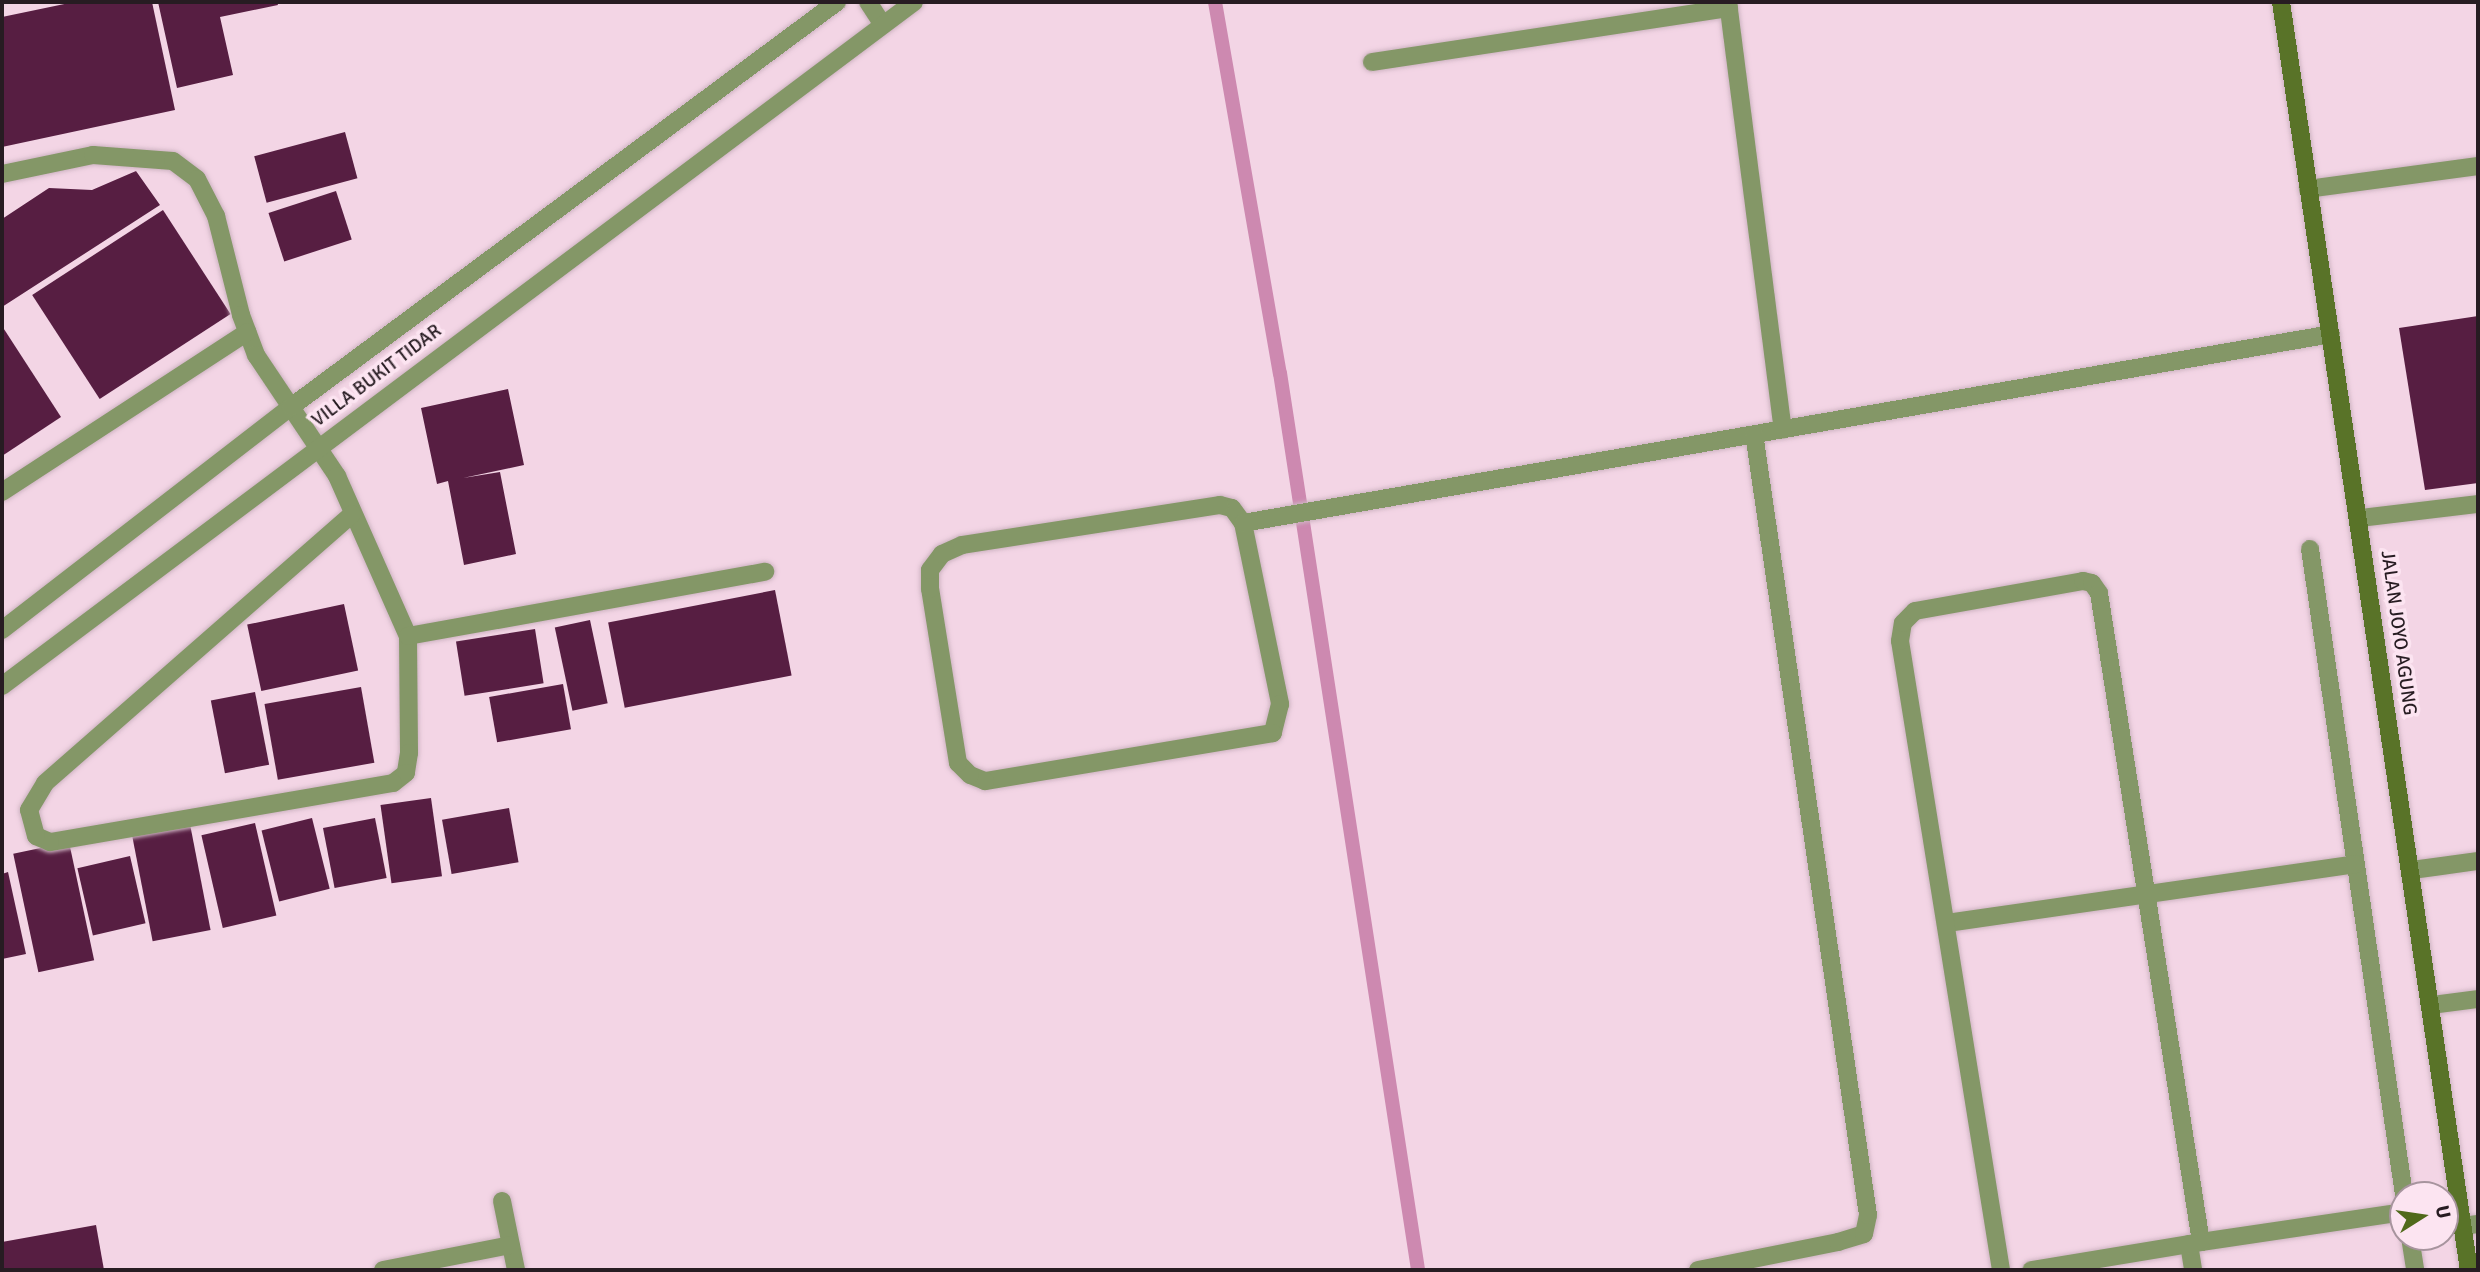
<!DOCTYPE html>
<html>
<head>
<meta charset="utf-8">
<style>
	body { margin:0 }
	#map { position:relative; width:2480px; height:1272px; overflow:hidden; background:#f3d5e5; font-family:Signika,sans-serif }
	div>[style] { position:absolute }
	.stream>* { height:14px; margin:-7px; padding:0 7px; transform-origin:7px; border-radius:7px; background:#cd89b0 }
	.building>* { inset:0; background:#571e42; transform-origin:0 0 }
	.roads { filter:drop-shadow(0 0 2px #ceb4c2) drop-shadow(0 0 2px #ceb4c2) }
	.service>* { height:18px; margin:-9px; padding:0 9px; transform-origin:9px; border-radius:9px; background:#849767 }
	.minor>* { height:18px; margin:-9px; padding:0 9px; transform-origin:9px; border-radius:9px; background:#849767 }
	.secondary>* { height:18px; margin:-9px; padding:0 9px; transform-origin:9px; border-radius:9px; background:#597328 }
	span { translate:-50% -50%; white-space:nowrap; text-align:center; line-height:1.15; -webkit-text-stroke:7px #fce4f1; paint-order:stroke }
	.street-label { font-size:19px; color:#271c22 }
	.frame { position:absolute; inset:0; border:4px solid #271c22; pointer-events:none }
	.north { position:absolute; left:2389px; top:1181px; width:70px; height:70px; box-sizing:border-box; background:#fce4f1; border:2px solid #a7949e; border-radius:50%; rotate:78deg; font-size:19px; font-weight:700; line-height:28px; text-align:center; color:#271c22 }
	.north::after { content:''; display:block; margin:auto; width:24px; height:32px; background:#50691b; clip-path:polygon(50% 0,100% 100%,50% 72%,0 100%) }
</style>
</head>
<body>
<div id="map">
	<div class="stream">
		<i style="left:1215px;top:2px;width:377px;rotate:80.1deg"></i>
		<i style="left:1280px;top:373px;width:908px;rotate:81.25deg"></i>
	</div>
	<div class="building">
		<i style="clip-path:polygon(74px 2px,152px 2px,175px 110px,2px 147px,2px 17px)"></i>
		<i style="clip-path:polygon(158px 2px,277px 2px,278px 5px,220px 17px,233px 75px,177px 88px)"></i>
		<i style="left:345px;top:132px;width:48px;height:94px;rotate:75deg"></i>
		<i style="clip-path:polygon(136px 171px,160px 205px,2px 307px,2px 219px,49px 188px,92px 190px)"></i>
		<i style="left:336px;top:191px;width:51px;height:71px;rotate:72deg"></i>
		<i style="left:163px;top:210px;width:124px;height:156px;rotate:57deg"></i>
		<i style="clip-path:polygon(2478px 316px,2478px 483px,2425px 490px,2399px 328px)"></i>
		<i style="clip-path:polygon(2px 326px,61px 417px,2px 456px)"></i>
		<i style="clip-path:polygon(508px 389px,524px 465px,463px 478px,500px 472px,516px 554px,464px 565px,448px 481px,437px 484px,421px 408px)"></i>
		<i style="left:775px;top:590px;width:87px;height:170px;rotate:79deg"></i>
		<i style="left:344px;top:604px;width:68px;height:99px;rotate:78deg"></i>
		<i style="left:590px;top:620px;width:85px;height:36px;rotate:78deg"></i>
		<i style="left:535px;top:629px;width:55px;height:80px;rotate:81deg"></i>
		<i style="left:563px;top:684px;width:46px;height:75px;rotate:80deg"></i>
		<i style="left:361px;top:687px;width:77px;height:98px;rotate:80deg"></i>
		<i style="left:255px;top:692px;width:74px;height:45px;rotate:79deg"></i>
		<i style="left:431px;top:798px;width:79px;height:51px;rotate:82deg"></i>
		<i style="left:509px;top:808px;width:55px;height:68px;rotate:80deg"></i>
		<i style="left:312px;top:818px;width:73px;height:52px;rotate:76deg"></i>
		<i style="left:375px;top:818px;width:61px;height:53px;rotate:79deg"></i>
		<i style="left:189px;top:819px;width:113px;height:59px;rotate:79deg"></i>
		<i style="left:255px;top:823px;width:95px;height:55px;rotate:77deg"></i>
		<i style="left:69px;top:842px;width:121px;height:57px;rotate:78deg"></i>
		<i style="left:130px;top:856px;width:69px;height:54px;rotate:77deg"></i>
		<i style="clip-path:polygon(8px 872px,26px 954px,2px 959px,2px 874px)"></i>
		<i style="clip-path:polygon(96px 1225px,104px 1270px,2px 1270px,2px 1242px)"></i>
	</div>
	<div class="roads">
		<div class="service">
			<i style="left:2308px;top:189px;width:172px;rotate:-7.7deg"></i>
			<i style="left:2360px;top:518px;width:119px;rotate:-6.8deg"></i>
		</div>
		<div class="minor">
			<i style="left:868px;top:2px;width:27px;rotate:57deg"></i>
			<i style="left:1728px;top:2px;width:431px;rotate:82.7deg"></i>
			<i style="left:1372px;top:62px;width:361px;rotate:-8.6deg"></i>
			<i style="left:2px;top:174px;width:93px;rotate:-11.8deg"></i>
			<i style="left:93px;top:155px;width:80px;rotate:4.3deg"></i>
			<i style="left:173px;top:161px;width:30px;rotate:37deg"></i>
			<i style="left:197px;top:179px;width:42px;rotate:62.8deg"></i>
			<i style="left:216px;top:216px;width:102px;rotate:75.8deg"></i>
			<i style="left:241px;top:315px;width:43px;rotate:69.4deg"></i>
			<i style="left:256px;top:355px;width:146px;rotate:56.2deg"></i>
			<i style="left:337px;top:476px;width:175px;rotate:66.1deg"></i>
			<i style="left:408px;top:636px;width:117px;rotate:89.5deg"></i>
			<i style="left:409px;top:753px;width:20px;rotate:99deg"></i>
			<i style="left:406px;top:773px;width:16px;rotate:142deg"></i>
			<i style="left:393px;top:783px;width:348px;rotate:170.2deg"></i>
			<i style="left:50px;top:842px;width:15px;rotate:-157deg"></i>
			<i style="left:36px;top:836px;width:27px;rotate:-105deg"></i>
			<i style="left:29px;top:810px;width:31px;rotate:-59deg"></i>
			<i style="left:45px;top:783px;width:408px;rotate:-41.2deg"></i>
			<i style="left:2px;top:492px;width:293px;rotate:-33.1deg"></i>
			<i style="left:1220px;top:505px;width:12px;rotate:14deg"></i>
			<i style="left:1232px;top:508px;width:19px;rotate:54deg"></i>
			<i style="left:1243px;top:523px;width:185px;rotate:78.4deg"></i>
			<i style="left:1280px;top:704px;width:30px;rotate:104deg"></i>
			<i style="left:1273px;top:733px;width:292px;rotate:170.5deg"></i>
			<i style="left:985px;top:781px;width:16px;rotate:-158deg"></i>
			<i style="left:970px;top:775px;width:17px;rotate:-135deg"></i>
			<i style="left:958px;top:763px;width:176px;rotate:-99.1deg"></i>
			<i style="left:930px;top:589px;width:19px;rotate:-90deg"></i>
			<i style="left:930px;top:570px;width:20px;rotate:-53deg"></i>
			<i style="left:942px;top:554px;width:22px;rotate:-24deg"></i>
			<i style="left:962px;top:545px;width:261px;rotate:-8.8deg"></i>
			<i style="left:1243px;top:523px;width:1104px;rotate:-9.85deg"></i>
			<i style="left:2310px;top:549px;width:653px;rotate:81.72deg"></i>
			<i style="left:2px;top:630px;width:365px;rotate:-37.7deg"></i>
			<i style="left:291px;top:407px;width:680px;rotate:-36.57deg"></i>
			<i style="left:408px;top:636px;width:363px;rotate:-10.2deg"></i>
			<i style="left:2px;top:686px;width:1140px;rotate:-36.87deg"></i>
			<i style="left:2412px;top:870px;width:67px;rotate:-7.8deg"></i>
			<i style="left:1947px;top:923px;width:413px;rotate:-8.2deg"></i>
			<i style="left:2432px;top:1005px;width:46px;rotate:-7.4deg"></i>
			<i style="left:502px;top:1201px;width:70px;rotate:78.5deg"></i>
			<i style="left:2462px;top:1226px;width:16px;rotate:-7deg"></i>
			<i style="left:2410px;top:1237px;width:33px;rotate:81deg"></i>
			<i style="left:2201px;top:1242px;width:204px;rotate:-8.4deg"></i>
			<i style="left:2189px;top:1244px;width:26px;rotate:81deg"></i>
			<i style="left:383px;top:1270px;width:130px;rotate:-11.1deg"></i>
			<i style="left:1698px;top:1270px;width:143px;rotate:-11.3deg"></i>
			<i style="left:1838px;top:1242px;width:27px;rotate:-17deg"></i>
			<i style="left:1864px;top:1234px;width:19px;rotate:-78deg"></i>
			<i style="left:1868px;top:1215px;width:789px;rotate:-98.3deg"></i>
			<i style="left:2001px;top:1270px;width:637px;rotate:-99.12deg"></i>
			<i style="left:1900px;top:641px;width:18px;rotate:-81deg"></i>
			<i style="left:1903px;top:623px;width:17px;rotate:-45deg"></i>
			<i style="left:1915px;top:611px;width:171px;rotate:-10.1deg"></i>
			<i style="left:2083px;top:581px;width:9px;rotate:13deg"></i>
			<i style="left:2092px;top:583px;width:12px;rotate:55deg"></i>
			<i style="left:2099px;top:593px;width:657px;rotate:81.07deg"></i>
			<i style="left:2201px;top:1242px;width:172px;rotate:170.6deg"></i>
		</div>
		<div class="secondary">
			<i style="left:2281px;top:2px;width:1282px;rotate:81.57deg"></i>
		</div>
	</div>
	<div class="street-label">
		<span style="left:377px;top:376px;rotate:-37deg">VILLA BUKIT TIDAR</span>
		<span style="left:2398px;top:633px;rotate:82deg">JALAN JOYO AGUNG</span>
	</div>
	<div class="frame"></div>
	<div class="north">U</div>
</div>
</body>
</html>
